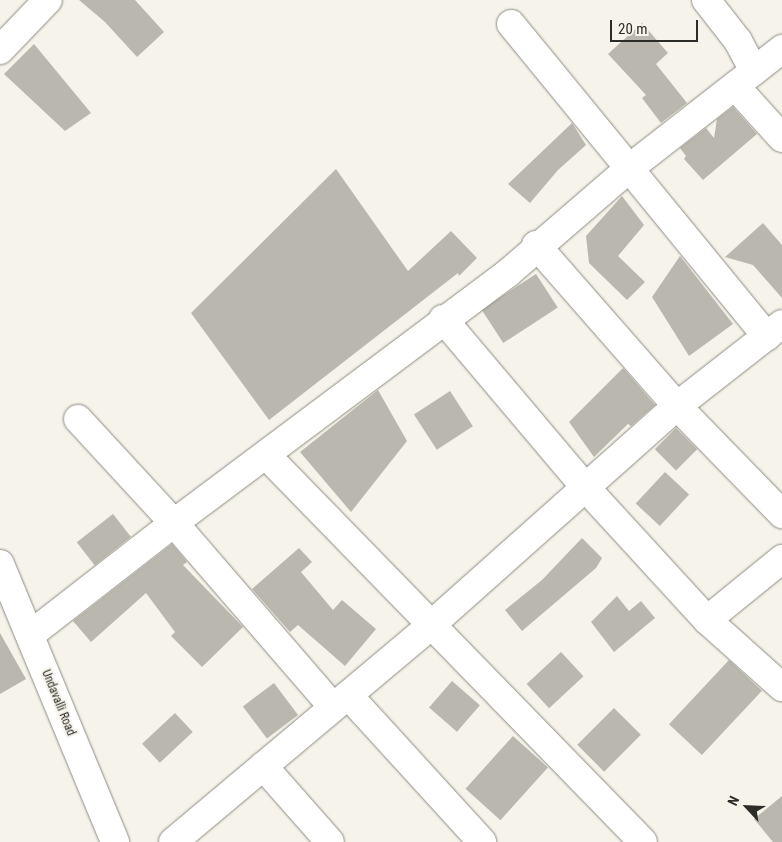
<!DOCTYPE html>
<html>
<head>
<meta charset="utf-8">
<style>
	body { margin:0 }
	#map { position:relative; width:782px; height:842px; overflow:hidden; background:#f5f3ea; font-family:"Roboto Condensed",sans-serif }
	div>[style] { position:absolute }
	.building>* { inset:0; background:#b9b7ae; transform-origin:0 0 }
	.roads { filter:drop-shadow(0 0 1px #8e8c84) drop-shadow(0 0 1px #8e8c84) }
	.minor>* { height:28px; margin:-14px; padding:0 14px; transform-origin:14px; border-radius:14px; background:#fff }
	.major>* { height:28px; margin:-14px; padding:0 14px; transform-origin:14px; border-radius:14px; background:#fff }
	span { translate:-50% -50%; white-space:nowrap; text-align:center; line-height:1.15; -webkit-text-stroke:4px #f5f3ea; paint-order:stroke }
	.street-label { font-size:12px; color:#2c2c28 }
	.north { position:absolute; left:722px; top:782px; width:50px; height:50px; -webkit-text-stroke:4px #f5f3ea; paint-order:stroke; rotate:295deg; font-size:14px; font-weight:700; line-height:20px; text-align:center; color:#2c2c28 }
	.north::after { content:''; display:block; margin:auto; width:18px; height:22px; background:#2c2c28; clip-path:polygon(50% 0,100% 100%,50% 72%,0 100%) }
	.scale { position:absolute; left:610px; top:20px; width:88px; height:22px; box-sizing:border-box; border:2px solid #2c2c28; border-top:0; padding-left:6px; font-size:15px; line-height:18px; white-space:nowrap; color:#2c2c28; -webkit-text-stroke:4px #f5f3ea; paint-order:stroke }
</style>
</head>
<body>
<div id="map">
	<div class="building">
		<i style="clip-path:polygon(79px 0,135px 0,164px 32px,137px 57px,105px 22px)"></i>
		<i style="clip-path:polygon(642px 23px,668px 53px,656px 64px,687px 103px,661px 123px,642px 98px,646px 95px,608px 54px)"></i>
		<i style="clip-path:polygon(34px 44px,91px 113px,65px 131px,4px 74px)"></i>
		<i style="clip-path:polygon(733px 107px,757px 134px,703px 180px,684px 159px,686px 156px,680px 148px,706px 128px,714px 138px,717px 119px)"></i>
		<i style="clip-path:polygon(572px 123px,586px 145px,558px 170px,530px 203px,508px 184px)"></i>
		<i style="clip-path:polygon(336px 169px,408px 271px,451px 231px,477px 258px,459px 276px,458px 273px,269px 420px,191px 313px)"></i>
		<i style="clip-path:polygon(622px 196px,644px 225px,618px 256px,645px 282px,627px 300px,589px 263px,586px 236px)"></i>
		<i style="clip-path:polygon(763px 223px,782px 245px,782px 298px,753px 265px,725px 257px)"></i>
		<i style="clip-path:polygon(680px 256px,733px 324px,689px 356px,652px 297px)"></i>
		<i style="left:536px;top:274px;width:40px;height:65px;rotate:57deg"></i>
		<i style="clip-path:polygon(623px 368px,655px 405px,631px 426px,628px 424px,594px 457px,569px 422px)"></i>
		<i style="clip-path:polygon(378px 390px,407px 441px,351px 512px,300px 452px)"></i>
		<i style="left:450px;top:391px;width:42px;height:43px;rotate:57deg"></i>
		<i style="left:676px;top:428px;width:30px;height:30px;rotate:45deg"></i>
		<i style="left:665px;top:472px;width:33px;height:43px;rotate:43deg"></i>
		<i style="left:113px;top:514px;width:29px;height:46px;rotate:52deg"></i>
		<i style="clip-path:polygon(582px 538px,602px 558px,596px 568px,522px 631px,505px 610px,542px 580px)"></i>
		<i style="clip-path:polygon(172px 544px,187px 562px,183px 565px,243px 627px,202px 667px,171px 636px,175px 632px,146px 593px,91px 642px,73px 621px)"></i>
		<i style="clip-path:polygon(299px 548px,312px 562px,301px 572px,333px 610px,342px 600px,376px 629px,345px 666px,298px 625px,290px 632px,252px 589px)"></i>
		<i style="clip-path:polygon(617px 596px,629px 611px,641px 601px,655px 618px,614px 652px,591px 622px)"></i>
		<i style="clip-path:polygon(0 633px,26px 679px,0 694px)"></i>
		<i style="left:561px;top:652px;width:33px;height:47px;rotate:47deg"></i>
		<i style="left:729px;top:660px;width:45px;height:88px;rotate:43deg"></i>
		<i style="left:452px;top:681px;width:37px;height:35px;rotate:41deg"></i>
		<i style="left:274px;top:683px;width:40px;height:39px;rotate:53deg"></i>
		<i style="left:614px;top:708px;width:38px;height:52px;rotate:45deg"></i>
		<i style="left:175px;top:713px;width:26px;height:45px;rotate:47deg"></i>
		<i style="left:513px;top:736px;width:47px;height:71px;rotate:42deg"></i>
		<i style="clip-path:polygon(782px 796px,782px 842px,773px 842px,754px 819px)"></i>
	</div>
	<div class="roads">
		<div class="minor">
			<i style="left:706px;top:0;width:52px;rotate:52deg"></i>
			<i style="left:738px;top:41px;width:34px;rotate:62deg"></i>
			<i style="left:511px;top:24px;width:404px;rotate:50.7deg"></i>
			<i style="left:0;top:50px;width:69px;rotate:-46.2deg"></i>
			<i style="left:735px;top:86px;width:70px;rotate:47.9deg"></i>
			<i style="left:536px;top:245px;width:214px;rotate:48.8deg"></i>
			<i style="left:677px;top:406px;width:151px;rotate:45.8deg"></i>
			<i style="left:443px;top:319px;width:221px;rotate:49.8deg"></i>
			<i style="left:586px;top:488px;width:179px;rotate:47.5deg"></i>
			<i style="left:707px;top:620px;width:101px;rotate:41.8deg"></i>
			<i style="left:78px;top:419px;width:142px;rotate:47.3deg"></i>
			<i style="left:174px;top:523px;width:243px;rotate:49.2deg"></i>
			<i style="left:266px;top:455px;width:540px;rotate:45.75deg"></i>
			<i style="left:707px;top:620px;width:97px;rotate:-39.1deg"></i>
			<i style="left:30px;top:635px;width:182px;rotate:-37.9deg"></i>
			<i style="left:174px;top:523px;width:417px;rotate:-36.8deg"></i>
			<i style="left:508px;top:273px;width:162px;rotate:-40.8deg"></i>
			<i style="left:631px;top:167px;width:192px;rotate:-38deg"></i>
			<i style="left:348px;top:695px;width:199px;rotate:47.6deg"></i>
			<i style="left:263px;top:766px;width:101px;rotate:48.6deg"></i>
			<i style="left:173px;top:842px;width:336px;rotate:-40deg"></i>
			<i style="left:430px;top:626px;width:331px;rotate:-41.7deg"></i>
			<i style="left:677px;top:406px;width:133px;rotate:-38deg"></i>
		</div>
		<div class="major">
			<i style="left:0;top:564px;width:301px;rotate:67.5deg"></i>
		</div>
	</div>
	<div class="street-label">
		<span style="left:58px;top:703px;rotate:68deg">Undavalli Road</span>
	</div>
	<div class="north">N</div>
	<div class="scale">20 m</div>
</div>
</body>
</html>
